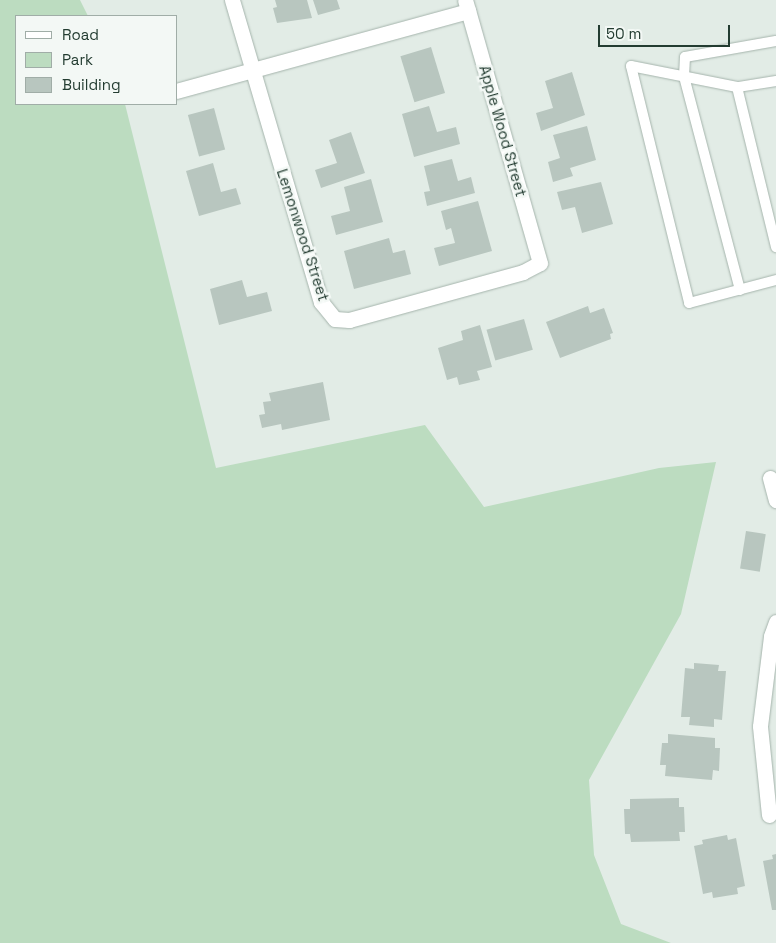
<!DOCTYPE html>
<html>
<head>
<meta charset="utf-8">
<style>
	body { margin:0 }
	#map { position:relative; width:776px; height:943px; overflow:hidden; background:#e2ece6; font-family:"Space Grotesk",sans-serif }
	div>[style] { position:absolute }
	.green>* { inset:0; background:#bcdcc0 }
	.building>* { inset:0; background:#b8c6bf; transform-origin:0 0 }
	.roads { filter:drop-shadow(0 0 1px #a5b4ac) drop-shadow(0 0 1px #a5b4ac) }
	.service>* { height:10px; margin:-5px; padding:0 5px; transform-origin:5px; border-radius:5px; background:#fff }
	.minor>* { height:15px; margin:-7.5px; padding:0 7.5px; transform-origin:7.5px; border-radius:7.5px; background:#fff }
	span { translate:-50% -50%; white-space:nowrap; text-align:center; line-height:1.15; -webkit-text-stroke:5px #f3f8f5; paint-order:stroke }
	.street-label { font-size:15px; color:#233c31 }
	.legend { position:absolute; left:15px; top:15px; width:162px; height:90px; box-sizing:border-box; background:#f3f8f5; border:1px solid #a0ada7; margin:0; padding:6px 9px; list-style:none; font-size:15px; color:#233c31 }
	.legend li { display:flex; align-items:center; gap:10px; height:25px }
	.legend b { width:25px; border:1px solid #a0ada7 }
	.scale { position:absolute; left:598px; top:25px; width:132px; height:22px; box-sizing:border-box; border:2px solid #233c31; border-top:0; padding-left:6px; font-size:15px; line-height:18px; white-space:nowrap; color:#233c31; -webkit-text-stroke:4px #f3f8f5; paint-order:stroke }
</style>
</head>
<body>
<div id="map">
	<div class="green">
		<i style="clip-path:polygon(0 0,80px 0,88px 16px,16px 16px,16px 104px,125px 104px,216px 468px,425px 425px,484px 507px,659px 468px,716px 462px,681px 614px,589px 780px,594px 855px,621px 924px,671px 943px,0 943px)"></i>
	</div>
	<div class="building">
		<i style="clip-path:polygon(275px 0,307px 0,312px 18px,277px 23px,273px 8px,277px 7px)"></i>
		<i style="clip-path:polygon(313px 0,337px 0,340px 9px,318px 15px)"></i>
		<i style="left:431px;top:47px;width:48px;height:32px;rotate:73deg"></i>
		<i style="clip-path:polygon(572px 72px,585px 115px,541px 131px,536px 113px,553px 108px,545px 81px)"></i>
		<i style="clip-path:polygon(429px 106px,437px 132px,456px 127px,460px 144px,414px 157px,402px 114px)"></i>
		<i style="left:214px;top:108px;width:43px;height:27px;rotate:75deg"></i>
		<i style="clip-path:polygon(587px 126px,596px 160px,570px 168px,573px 176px,553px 182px,548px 162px,560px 158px,553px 135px)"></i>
		<i style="clip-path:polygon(351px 132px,365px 173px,321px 188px,315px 170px,337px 163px,329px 140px)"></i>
		<i style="clip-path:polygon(452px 159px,458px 181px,471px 177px,475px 193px,427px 206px,424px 192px,430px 191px,424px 166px)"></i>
		<i style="clip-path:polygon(213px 163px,221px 192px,236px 188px,241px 204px,199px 216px,186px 171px)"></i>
		<i style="clip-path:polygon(371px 179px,383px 222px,336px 235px,331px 216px,350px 211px,344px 187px)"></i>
		<i style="clip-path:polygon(601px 182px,613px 224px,582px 233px,575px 207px,562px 210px,557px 192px)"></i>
		<i style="clip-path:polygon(478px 201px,492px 251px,439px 266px,434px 248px,455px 243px,451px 228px,446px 230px,441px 211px)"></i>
		<i style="clip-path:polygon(389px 238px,393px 253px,405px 250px,411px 274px,354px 289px,344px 251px)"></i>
		<i style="clip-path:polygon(242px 280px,247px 297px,267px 292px,272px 311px,219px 325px,210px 289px)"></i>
		<i style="clip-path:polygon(588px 306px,590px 313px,604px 308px,613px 333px,610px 334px,611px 339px,560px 358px,546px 322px)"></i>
		<i style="left:524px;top:319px;width:32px;height:39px;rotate:74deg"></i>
		<i style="clip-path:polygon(480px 325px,492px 367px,477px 371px,480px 380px,459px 385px,457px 377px,447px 380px,438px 348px,463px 340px,461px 331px)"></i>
		<i style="clip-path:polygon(323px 382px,330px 420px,282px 430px,281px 424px,262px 428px,259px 415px,265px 414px,263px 402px,271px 401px,269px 393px)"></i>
		<i style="left:746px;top:531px;width:20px;height:38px;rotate:9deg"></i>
		<i style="clip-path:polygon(694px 663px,719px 665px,718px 671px,726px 671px,722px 720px,714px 719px,714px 727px,689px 725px,690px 717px,681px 717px,685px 668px,694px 669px)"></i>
		<i style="clip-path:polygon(668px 734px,715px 738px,715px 748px,720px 748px,719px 771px,713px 770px,712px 780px,665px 776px,666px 765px,660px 765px,662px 743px,668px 743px)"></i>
		<i style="clip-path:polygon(679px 798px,679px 807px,684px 807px,685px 832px,679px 832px,680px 841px,631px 842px,630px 834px,625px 834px,624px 809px,630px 809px,630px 799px)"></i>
		<i style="clip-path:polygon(727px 835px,728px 840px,736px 838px,745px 886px,737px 888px,738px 894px,713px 898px,712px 892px,703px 894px,694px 846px,703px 844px,702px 840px)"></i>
		<i style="clip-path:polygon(776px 854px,776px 910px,772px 910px,763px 861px,773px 859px,772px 855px)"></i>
	</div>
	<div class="roads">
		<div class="service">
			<i style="left:776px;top:81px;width:39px;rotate:171deg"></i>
			<i style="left:737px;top:87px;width:165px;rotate:76.3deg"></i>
			<i style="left:737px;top:87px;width:108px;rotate:-168.8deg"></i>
			<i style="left:631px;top:66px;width:244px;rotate:76.2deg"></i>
			<i style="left:689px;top:303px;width:90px;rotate:-14.8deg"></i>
			<i style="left:740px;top:290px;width:221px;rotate:-104.7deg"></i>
			<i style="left:684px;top:76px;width:19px;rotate:-87deg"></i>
			<i style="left:685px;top:57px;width:92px;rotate:-10deg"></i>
		</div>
		<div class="minor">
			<i style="left:232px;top:0;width:315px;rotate:73.6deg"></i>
			<i style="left:321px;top:302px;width:22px;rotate:51deg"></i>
			<i style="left:335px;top:319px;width:14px;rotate:4deg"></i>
			<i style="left:349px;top:320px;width:180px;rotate:-15.4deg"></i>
			<i style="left:523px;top:272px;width:19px;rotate:-28deg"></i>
			<i style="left:540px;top:263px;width:273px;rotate:-105.9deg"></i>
			<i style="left:176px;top:91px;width:303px;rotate:-15.3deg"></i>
			<i style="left:770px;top:478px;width:23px;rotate:75deg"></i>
			<i style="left:769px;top:815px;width:89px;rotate:-95.8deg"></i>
			<i style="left:760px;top:726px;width:91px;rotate:-83deg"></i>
			<i style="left:771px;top:636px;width:15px;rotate:-70deg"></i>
		</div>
	</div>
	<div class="street-label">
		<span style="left:503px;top:131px;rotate:74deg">Apple Wood Street</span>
		<span style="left:303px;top:235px;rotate:72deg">Lemonwood Street</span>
	</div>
	<ul class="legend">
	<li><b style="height:6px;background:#fff"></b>Road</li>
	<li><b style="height:14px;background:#bcdcc0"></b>Park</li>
	<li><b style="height:14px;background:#b8c6bf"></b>Building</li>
	</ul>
	<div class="scale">50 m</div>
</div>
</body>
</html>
